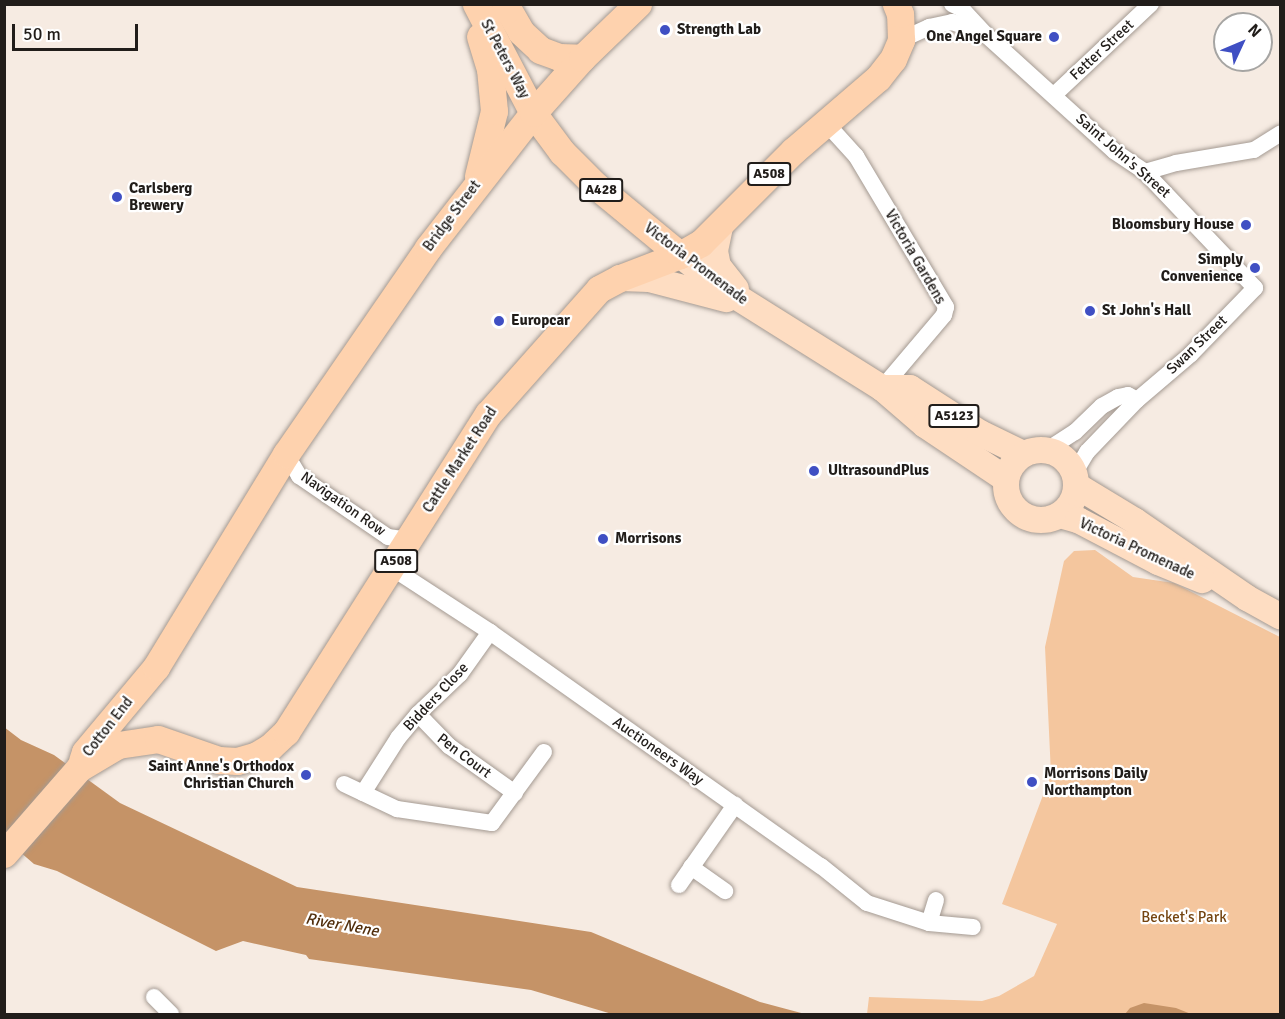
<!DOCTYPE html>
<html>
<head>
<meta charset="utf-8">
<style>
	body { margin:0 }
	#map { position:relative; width:1285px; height:1019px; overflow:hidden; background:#f6ebe2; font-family:Signika,sans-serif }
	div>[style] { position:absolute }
	.green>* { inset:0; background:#f4c69e }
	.water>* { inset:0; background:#c59367 }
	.roads { filter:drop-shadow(0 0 2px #a49a92) drop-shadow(0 0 2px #a49a92) }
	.minor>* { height:16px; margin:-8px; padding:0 8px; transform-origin:8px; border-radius:8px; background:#fff }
	.primary>* { height:26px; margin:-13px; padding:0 13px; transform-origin:13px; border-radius:13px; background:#feddc2 }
	.primary>.ring { margin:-13px; padding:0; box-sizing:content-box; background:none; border:26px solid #feddc2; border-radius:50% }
	.trunk>* { height:27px; margin:-13.5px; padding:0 13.5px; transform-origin:13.5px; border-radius:13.5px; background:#fed2ae }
	.dots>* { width:16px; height:16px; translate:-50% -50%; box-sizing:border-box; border:3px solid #fff; border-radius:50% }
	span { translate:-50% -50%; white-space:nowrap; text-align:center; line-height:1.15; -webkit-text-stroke:4.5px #fff; paint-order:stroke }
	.shield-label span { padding:2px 4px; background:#fff; border:2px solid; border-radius:4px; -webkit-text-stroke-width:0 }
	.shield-label { font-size:14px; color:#211d1a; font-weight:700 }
	.poi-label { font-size:15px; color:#211d1a; font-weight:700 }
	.left { translate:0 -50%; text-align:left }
	.right { translate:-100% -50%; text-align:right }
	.street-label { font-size:15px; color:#211d1a }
	.park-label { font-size:15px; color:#744410 }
	.water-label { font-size:16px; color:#512e0c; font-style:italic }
	.frame { position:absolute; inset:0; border:6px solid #211d1a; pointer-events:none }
	.north { position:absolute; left:1213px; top:12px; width:60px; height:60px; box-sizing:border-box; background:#fff; border:2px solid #a6a5a3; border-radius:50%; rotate:46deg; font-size:16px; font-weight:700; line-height:24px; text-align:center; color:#211d1a }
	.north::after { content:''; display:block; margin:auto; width:21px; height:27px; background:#3f4fc3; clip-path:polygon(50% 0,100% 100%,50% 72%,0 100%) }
	.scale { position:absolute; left:12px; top:24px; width:126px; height:27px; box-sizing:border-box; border:3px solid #211d1a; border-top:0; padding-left:8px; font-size:18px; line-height:21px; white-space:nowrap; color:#211d1a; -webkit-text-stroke:4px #fff; paint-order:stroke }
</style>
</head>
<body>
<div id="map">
	<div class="green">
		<i style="clip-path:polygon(1095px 550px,1133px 577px,1174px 583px,1280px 637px,1280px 1014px,867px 1014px,869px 997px,982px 1001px,999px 996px,1034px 976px,1057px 924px,1002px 904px,1051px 774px,1045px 647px,1064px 561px,1074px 551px)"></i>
	</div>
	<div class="water">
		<i style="clip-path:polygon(4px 727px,21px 740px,54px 755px,120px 803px,297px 887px,591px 932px,760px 1002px,805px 1014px,612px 1014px,531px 990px,309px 959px,306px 955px,243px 941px,216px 951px,57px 871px,34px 864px,5px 839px)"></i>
		<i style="clip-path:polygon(1144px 1003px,1176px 1008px,1191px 1014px,1125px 1014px,1130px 1008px)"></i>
	</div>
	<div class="roads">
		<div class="minor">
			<i style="left:952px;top:4px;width:11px;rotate:27deg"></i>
			<i style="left:962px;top:9px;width:33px;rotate:47deg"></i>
			<i style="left:984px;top:33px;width:176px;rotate:42.2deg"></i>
			<i style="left:1114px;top:151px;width:37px;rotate:34deg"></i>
			<i style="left:1145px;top:172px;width:160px;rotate:46.5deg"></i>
			<i style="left:1255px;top:288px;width:93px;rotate:134.1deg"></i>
			<i style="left:1190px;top:355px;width:70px;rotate:139.7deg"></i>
			<i style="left:1137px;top:400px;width:72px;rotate:133.9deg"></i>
			<i style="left:1087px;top:452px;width:26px;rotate:121deg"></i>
			<i style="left:901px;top:40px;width:31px;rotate:-25deg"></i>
			<i style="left:929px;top:27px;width:24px;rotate:-12deg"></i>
			<i style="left:952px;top:22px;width:30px;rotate:20deg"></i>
			<i style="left:1054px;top:95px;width:133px;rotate:-43.2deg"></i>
			<i style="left:826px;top:123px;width:45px;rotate:47.7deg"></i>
			<i style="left:856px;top:156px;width:176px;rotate:59.2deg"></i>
			<i style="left:946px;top:307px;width:8px;rotate:104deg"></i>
			<i style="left:944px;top:315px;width:96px;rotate:130.3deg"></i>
			<i style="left:1145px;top:172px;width:32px;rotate:-16deg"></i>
			<i style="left:1176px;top:163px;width:79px;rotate:-9.5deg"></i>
			<i style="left:1254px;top:150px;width:31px;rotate:-32deg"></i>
			<i style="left:1047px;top:450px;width:33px;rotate:-33deg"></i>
			<i style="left:1075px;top:432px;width:37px;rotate:-44deg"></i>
			<i style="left:1102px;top:406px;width:18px;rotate:-29deg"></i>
			<i style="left:1118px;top:397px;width:10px;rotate:-11deg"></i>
			<i style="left:1128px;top:395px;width:10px;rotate:29deg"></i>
			<i style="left:286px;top:454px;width:26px;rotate:59deg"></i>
			<i style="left:299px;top:476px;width:108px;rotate:34.4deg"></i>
			<i style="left:388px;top:537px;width:21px;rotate:8deg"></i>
			<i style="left:392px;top:568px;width:117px;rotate:33.1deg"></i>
			<i style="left:490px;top:632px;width:405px;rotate:35.3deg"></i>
			<i style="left:821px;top:866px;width:59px;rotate:38.8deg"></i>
			<i style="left:867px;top:903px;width:65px;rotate:17.9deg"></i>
			<i style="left:929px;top:923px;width:44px;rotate:5.2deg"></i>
			<i style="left:418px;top:714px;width:45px;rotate:45.9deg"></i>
			<i style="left:449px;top:746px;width:81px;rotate:35.5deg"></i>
			<i style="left:344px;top:784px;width:59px;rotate:25.3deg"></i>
			<i style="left:397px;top:809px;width:96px;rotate:8.4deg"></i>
			<i style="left:492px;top:823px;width:88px;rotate:-53.8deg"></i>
			<i style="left:363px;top:793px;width:65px;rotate:-57.5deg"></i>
			<i style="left:398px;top:738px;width:31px;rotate:-50deg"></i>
			<i style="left:418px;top:714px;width:58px;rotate:-43.6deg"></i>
			<i style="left:460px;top:674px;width:52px;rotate:-54.5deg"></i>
			<i style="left:691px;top:867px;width:42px;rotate:35.2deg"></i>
			<i style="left:679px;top:885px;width:98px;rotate:-55deg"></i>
			<i style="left:929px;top:923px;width:24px;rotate:-73deg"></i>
			<i style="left:154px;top:997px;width:24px;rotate:45deg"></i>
		</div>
		<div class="primary">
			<i style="left:720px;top:227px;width:25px;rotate:102deg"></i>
			<i style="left:715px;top:251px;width:15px;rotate:79deg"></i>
			<i style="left:718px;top:266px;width:29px;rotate:52deg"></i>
			<i style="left:680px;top:255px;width:52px;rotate:38deg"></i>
			<i style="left:721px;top:287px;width:190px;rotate:32.1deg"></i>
			<i style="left:882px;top:388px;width:57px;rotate:40.7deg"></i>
			<i style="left:925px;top:425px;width:97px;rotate:33.7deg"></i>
			<i style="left:620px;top:278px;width:29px;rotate:2deg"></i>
			<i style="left:649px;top:279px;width:80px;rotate:14.6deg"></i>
			<i style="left:882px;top:388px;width:28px"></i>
			<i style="left:910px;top:388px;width:83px;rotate:32.7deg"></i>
			<i style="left:980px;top:433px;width:48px;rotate:26deg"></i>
			<i class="ring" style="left:1006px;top:450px;width:44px;height:44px"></i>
			<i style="left:1077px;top:486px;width:68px;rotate:31.1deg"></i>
			<i style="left:1135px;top:521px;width:136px;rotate:34.5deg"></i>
			<i style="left:1247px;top:598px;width:38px;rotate:29deg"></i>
			<i style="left:1060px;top:515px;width:19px;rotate:16deg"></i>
			<i style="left:1078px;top:520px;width:90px;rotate:27.7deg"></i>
			<i style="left:1158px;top:562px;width:48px;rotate:22.2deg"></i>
		</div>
		<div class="trunk">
			<i style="left:476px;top:4px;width:123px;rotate:62.4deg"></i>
			<i style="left:533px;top:113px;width:49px;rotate:53.4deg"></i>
			<i style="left:562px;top:152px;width:47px;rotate:45deg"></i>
			<i style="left:595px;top:185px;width:110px;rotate:39.5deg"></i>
			<i style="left:505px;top:4px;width:32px;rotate:60deg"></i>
			<i style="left:521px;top:32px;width:26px;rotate:43deg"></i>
			<i style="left:540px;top:50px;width:20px;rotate:20deg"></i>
			<i style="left:559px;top:57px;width:23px;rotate:2deg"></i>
			<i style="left:478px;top:176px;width:67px;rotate:-76.2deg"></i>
			<i style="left:494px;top:111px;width:42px;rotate:-95.4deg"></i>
			<i style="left:490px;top:69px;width:34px;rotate:-107deg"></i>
			<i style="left:82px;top:761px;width:9px;rotate:-72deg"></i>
			<i style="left:85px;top:752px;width:111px;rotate:-50.1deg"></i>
			<i style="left:156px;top:667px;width:250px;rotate:-58.6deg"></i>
			<i style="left:286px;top:454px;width:250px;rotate:-55.4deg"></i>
			<i style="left:428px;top:248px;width:171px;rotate:-52.1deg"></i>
			<i style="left:533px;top:113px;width:74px;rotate:-48.3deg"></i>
			<i style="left:582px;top:58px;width:78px;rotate:-44deg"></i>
			<i style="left:4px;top:854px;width:114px;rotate:-48.9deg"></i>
			<i style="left:79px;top:768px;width:45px;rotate:-30.5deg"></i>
			<i style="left:118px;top:745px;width:40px;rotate:-8.5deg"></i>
			<i style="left:158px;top:739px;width:65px;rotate:19deg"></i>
			<i style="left:219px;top:760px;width:18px;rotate:3deg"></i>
			<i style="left:237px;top:761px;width:19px;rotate:-16deg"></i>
			<i style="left:255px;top:756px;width:17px;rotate:-31deg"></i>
			<i style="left:270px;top:747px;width:22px;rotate:-43deg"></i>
			<i style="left:286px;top:732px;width:377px;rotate:-57.6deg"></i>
			<i style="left:488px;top:414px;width:167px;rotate:-48.4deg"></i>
			<i style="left:599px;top:289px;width:24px;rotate:-28deg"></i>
			<i style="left:620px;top:278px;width:64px;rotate:-21deg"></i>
			<i style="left:680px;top:255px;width:24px;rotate:-30deg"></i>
			<i style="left:701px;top:243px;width:130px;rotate:-45deg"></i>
			<i style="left:793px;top:151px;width:112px;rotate:-40.7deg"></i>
			<i style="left:878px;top:78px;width:24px;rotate:-52deg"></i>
			<i style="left:893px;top:59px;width:21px;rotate:-67deg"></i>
			<i style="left:901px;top:40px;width:26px;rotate:-92deg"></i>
			<i style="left:900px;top:14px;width:11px;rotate:-112deg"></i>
		</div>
	</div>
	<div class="dots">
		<i style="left:665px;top:30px;background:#3f4fc3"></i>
		<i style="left:1054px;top:37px;background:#3f4fc3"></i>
		<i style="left:117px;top:197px;background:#3f4fc3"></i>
		<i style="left:1246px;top:225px;background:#3f4fc3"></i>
		<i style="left:1255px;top:268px;background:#3f4fc3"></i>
		<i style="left:1090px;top:311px;background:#3f4fc3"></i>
		<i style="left:499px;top:321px;background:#3f4fc3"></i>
		<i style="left:814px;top:471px;background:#3f4fc3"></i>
		<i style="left:603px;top:539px;background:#3f4fc3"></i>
		<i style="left:306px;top:775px;background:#3f4fc3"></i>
		<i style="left:1032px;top:782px;background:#3f4fc3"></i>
	</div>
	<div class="shield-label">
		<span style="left:769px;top:174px">A508</span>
		<span style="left:601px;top:190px">A428</span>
		<span style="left:954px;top:416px">A5123</span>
		<span style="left:396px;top:561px">A508</span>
	</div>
	<div class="poi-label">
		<span class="left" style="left:677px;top:30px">Strength Lab</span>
		<span class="right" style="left:1042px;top:37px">One Angel Square</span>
		<span class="left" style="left:129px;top:197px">Carlsberg<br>Brewery</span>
		<span class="right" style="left:1234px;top:225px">Bloomsbury House</span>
		<span class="right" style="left:1243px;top:268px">Simply<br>Convenience</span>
		<span class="left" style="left:1102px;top:311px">St John's Hall</span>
		<span class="left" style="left:511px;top:321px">Europcar</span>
		<span class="left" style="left:828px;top:471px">UltrasoundPlus</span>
		<span class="left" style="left:615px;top:539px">Morrisons</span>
		<span class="right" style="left:294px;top:775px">Saint Anne's Orthodox<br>Christian Church</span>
		<span class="left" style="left:1044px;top:782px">Morrisons Daily<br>Northampton</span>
	</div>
	<div class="street-label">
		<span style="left:1102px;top:50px;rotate:-43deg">Fetter Street</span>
		<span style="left:505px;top:59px;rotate:62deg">St Peters Way</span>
		<span style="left:1123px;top:156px;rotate:41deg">Saint John's Street</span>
		<span style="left:452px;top:216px;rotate:-53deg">Bridge Street</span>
		<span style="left:915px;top:257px;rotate:60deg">Victoria Gardens</span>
		<span style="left:696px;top:264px;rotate:37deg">Victoria Promenade</span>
		<span style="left:1197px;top:345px;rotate:-44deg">Swan Street</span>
		<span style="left:460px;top:460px;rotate:-57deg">Cattle Market Road</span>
		<span style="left:343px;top:504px;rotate:35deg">Navigation Row</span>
		<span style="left:1137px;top:549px;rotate:25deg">Victoria Promenade</span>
		<span style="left:436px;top:697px;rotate:-47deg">Bidders Close</span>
		<span style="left:108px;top:727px;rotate:-52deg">Cotton End</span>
		<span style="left:658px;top:751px;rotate:35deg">Auctioneers Way</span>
		<span style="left:464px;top:756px;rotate:37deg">Pen Court</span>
	</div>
	<div class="park-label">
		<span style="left:1184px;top:918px">Becket's Park</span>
	</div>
	<div class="water-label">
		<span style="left:342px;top:925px;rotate:10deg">River Nene</span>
	</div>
	<div class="frame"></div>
	<div class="north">N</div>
	<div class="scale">50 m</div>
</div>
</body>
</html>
